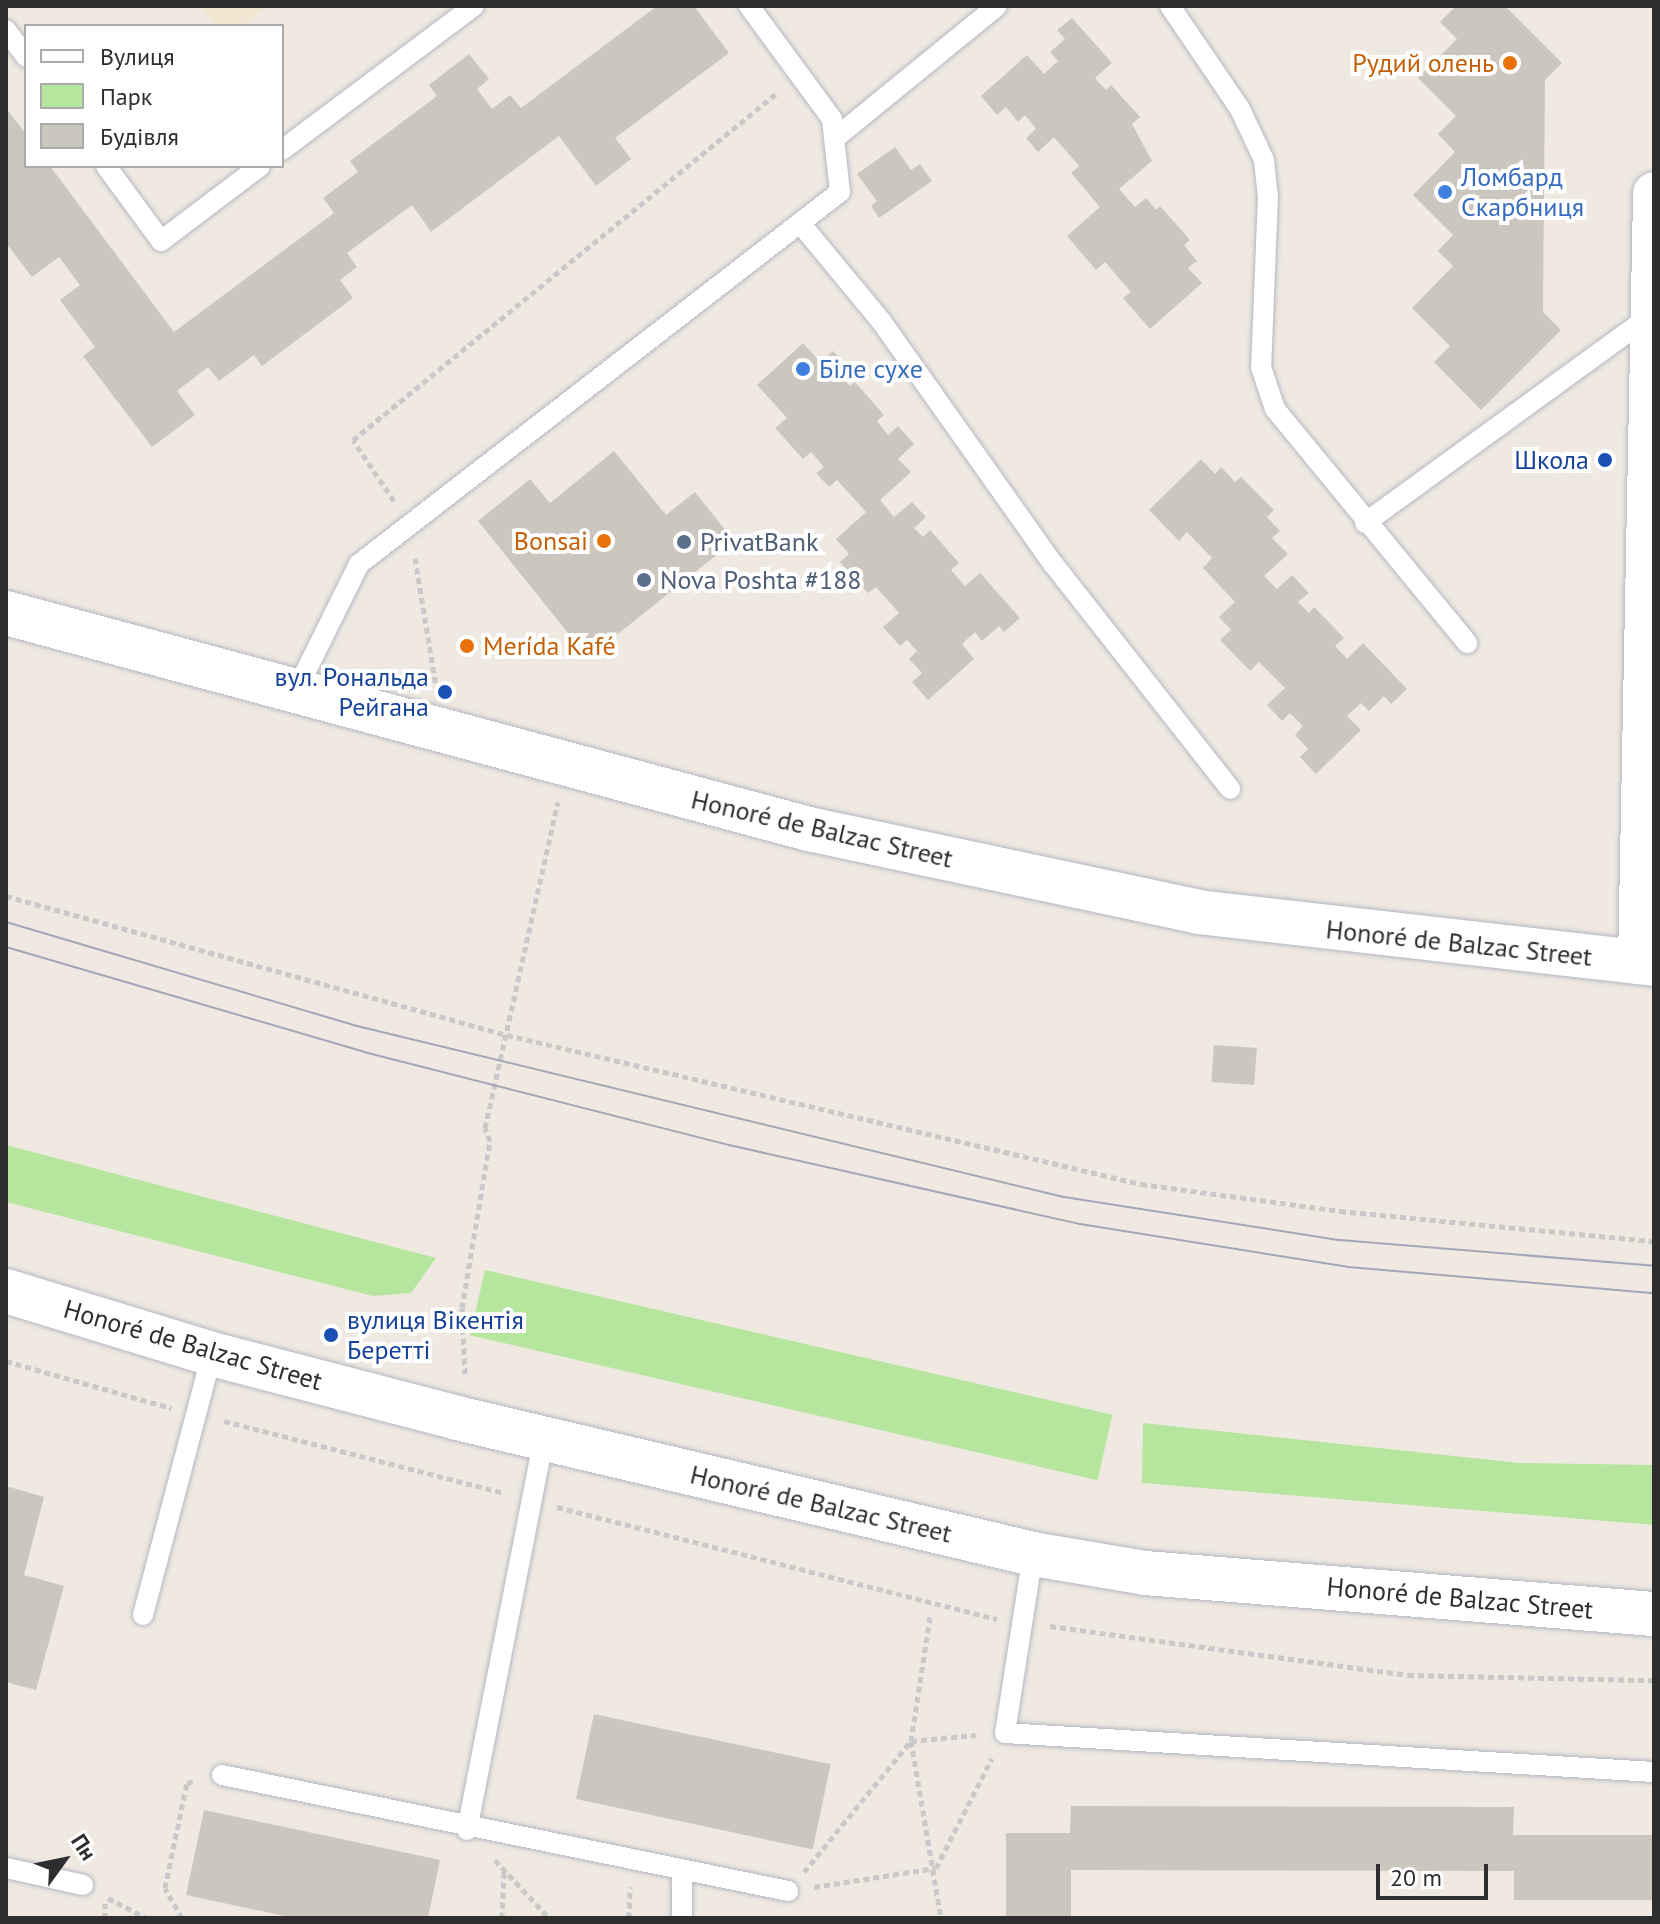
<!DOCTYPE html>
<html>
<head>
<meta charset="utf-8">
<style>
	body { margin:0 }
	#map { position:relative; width:1660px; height:1924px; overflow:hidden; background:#efe9e1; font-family:"PT Sans",sans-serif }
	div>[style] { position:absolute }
	.education>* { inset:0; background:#f0e6d1 }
	.green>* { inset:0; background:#b6e59e; transform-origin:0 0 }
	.building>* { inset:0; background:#cbc7bf; transform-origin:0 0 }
	.path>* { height:5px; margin-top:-2.5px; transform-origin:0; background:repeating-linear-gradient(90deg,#c9c9c9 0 6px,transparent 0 10px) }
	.roads { filter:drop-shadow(0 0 2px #b4b7c1) drop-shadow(0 0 2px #b4b7c1) }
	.lane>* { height:20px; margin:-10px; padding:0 10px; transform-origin:10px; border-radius:10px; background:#fff }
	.street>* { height:42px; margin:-21px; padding:0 21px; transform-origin:21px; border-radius:21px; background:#fff }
	.secondary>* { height:44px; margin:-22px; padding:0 22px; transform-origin:22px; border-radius:22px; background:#fff }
	.tram>* { height:2px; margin:-1px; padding:0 1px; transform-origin:1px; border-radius:1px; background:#a3a6b8 }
	.dots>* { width:22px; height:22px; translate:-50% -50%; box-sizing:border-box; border:4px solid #fff; border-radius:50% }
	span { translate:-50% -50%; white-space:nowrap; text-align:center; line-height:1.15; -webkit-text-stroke:8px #fff; paint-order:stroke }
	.food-label { font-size:26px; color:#c56008 }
	.right { translate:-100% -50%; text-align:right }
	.left { translate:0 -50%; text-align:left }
	.shop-label { font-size:26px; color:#366cbe }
	.transit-label { font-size:26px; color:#164399 }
	.service-label { font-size:26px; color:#4e5e75 }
	.street-label { font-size:26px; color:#2e2e2e }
	.frame { position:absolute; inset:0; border:8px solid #2e2e2e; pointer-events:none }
	.legend { position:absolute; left:24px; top:24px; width:260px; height:144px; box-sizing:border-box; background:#fff; border:2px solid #ababab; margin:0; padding:10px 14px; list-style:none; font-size:24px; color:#2e2e2e }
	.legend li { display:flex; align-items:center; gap:16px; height:40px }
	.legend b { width:40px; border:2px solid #ababab }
	.north { position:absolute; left:24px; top:1820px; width:80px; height:80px; -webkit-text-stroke:6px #fff; paint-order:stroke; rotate:57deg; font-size:22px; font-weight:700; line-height:32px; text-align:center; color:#2e2e2e }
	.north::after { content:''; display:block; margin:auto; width:28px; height:36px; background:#2e2e2e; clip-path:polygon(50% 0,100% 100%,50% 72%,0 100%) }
	.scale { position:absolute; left:1376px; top:1864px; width:112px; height:36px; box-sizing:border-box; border:4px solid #2e2e2e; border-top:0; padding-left:10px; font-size:24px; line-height:28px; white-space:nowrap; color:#2e2e2e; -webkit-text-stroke:6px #fff; paint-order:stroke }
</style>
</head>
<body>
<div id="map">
	<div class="education">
		<i style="clip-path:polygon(200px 6px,267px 6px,242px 26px,216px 26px)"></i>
	</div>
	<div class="green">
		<i style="clip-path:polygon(6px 1145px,436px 1258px,411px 1293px,373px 1296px,6px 1202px)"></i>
		<i style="left:485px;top:1270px;width:644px;height:67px;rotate:13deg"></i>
		<i style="clip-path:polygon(1143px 1423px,1520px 1463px,1654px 1465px,1654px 1525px,1142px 1483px)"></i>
	</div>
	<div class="building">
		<i style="clip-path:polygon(657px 6px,694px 6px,729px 53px,615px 138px,631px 159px,596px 186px,559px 136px,431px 232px,412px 205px,347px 253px,357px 267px,340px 280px,353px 298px,262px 366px,254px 355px,219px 381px,208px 367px,177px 391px,195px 415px,152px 447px,83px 356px,95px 347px,60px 300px,80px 285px,59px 257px,32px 277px,6px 243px,6px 108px,26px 134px,26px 166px,50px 166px,174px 332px,334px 213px,323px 198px,358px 172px,350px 161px,437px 96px,429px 85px,469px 54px,489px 79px,477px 89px,492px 109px,510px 95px,521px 108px)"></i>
		<i style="clip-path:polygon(1456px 6px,1505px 6px,1562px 63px,1545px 80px,1543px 312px,1561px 330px,1481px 410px,1434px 362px,1450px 346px,1412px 308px,1453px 266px,1438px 251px,1453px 235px,1413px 195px,1455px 152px,1438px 134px,1456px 116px,1418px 78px,1457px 39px,1440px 22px)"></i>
		<i style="clip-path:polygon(1072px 18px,1112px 63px,1095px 78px,1106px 90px,1111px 85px,1140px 117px,1132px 124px,1152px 161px,1119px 189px,1135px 207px,1146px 198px,1156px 210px,1160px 206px,1190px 240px,1184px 245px,1197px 261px,1188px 268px,1202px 283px,1150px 329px,1123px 298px,1131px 292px,1105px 262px,1096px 270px,1067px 236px,1100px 207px,1071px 173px,1079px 166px,1054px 137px,1038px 152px,1026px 138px,1036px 129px,1025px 115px,1018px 122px,1006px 107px,997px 115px,981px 96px,1027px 55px,1044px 74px,1058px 61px,1050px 52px,1065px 39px,1057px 30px)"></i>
		<i style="clip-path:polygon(895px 147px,911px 170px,920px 164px,932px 181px,879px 218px,871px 206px,877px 201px,857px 174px)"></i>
		<i style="clip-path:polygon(803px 343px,820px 362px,833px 351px,849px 367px,840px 375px,850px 386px,855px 382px,884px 415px,877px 421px,888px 435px,898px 426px,914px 444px,898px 459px,911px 472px,880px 500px,894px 517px,912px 502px,926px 517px,914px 528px,923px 537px,930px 530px,959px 563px,951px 570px,965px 586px,980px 573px,1020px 618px,1004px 632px,999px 626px,982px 641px,975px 632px,962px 644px,974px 659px,928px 700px,912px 682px,922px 673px,909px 659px,917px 651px,907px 640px,900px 646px,883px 627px,899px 613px,876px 587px,868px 593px,840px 562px,849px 554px,836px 539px,866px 512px,837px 480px,829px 487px,816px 473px,824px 467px,811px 452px,803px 459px,775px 428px,787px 418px,757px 385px)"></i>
		<i style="clip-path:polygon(614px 451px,666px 515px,695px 492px,734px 541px,588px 658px,478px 521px,530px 479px,550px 503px)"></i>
		<i style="clip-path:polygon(1201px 459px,1215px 474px,1221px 467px,1235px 482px,1241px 477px,1274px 510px,1267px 517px,1280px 531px,1272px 538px,1288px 554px,1264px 576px,1277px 589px,1292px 575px,1309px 593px,1298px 602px,1309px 613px,1314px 607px,1344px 638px,1335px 646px,1347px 659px,1363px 643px,1407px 689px,1391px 704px,1384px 696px,1369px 711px,1361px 703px,1347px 716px,1361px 730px,1316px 774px,1300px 757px,1308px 749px,1295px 735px,1303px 726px,1290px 713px,1282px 721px,1267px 705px,1285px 688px,1259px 662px,1250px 671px,1220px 640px,1231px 630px,1219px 617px,1235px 602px,1203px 568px,1212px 558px,1187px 532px,1179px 541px,1149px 510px)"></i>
		<i style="left:1214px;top:1045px;width:43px;height:37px;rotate:4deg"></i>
		<i style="clip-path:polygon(6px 1486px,44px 1497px,24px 1575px,64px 1586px,36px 1690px,6px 1682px)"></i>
		<i style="left:594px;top:1714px;width:242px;height:87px;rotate:12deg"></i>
		<i style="clip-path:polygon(1071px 1806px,1514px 1807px,1513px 1835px,1654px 1835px,1654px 1900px,1514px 1900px,1514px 1871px,1071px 1870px,1071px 1918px,1006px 1918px,1006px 1833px,1070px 1833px)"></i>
		<i style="clip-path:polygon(204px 1810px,440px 1860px,428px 1918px,293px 1918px,186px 1895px)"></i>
	</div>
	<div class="path">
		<i style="left:394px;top:501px;width:73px;rotate:-123.9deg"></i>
		<i style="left:353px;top:440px;width:548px;rotate:-39.3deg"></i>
		<i style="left:415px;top:558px;width:130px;rotate:80.7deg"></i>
		<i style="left:6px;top:896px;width:520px;rotate:15.51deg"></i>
		<i style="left:507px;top:1035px;width:651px;rotate:13.23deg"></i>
		<i style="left:1141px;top:1184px;width:201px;rotate:7.7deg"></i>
		<i style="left:1340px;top:1211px;width:315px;rotate:5.5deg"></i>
		<i style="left:6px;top:1361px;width:172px;rotate:15.9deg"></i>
		<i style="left:465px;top:1374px;width:66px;rotate:-92.6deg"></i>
		<i style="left:462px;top:1308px;width:169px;rotate:-80.5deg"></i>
		<i style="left:490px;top:1141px;width:14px;rotate:-111deg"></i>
		<i style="left:485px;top:1128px;width:334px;rotate:-77.4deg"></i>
		<i style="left:224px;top:1421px;width:290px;rotate:14.4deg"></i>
		<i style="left:557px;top:1507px;width:454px;rotate:14.3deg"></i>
		<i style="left:930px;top:1617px;width:125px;rotate:98.7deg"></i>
		<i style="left:911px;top:1741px;width:180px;rotate:80.4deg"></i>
		<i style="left:1050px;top:1626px;width:361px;rotate:7.8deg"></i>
		<i style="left:1408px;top:1675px;width:246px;rotate:1.2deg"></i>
		<i style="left:495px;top:1860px;width:79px;rotate:47deg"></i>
		<i style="left:804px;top:1872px;width:169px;rotate:-50.8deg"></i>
		<i style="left:911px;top:1741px;width:65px;rotate:-5.3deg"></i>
		<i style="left:814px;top:1887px;width:123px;rotate:-8.9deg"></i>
		<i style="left:936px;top:1868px;width:123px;rotate:-63deg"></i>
		<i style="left:108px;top:1898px;width:43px;rotate:27.8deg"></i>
		<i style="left:105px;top:1903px;width:15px;rotate:90deg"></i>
		<i style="left:182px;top:1918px;width:34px;rotate:-120deg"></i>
		<i style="left:165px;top:1888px;width:107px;rotate:-78.2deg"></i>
		<i style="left:187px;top:1783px;width:9px;rotate:-13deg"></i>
		<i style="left:502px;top:1918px;width:48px;rotate:-87.6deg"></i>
		<i style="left:629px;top:1918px;width:31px;rotate:-88deg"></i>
	</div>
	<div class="roads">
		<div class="lane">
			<i style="left:1170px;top:6px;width:125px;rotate:55.8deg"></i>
			<i style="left:1240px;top:109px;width:56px;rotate:64.8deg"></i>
			<i style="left:1264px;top:160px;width:36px;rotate:84deg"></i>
			<i style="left:1268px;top:196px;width:171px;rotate:92.3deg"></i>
			<i style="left:1261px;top:367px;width:44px;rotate:71.6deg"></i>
			<i style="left:1275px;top:409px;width:303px;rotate:50.6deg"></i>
			<i style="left:6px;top:30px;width:34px;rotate:53deg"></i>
			<i style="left:834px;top:139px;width:210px;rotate:-39.2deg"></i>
			<i style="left:282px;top:150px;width:240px;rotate:-36.9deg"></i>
			<i style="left:106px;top:166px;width:93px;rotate:53.7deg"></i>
			<i style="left:161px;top:241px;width:124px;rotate:-37.1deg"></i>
			<i style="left:800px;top:223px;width:127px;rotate:50.4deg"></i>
			<i style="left:881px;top:321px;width:299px;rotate:54.7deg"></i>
			<i style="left:1054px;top:565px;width:285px;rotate:51.8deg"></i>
			<i style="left:1365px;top:523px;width:354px;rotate:-36deg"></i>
			<i style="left:294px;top:695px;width:146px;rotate:-63.6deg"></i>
			<i style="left:359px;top:564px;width:608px;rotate:-37.72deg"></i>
			<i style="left:840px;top:192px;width:73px;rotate:-96.3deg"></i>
			<i style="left:832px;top:119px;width:140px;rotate:-126.3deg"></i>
			<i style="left:1033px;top:1554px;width:181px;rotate:98.9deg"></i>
			<i style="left:1005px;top:1733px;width:650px;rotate:3.44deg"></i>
			<i style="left:143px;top:1615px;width:270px;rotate:-75.2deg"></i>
			<i style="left:222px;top:1775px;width:578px;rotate:11.58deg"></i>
			<i style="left:467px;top:1830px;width:399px;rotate:-78.9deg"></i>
			<i style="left:6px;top:1868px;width:79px;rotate:12.4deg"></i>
			<i style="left:682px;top:1870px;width:48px;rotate:90deg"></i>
		</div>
		<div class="street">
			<i style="left:1639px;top:963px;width:770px;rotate:-88.88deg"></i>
		</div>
		<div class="secondary">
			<i style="left:6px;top:613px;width:832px;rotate:15.06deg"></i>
			<i style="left:809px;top:829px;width:398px;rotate:12deg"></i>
			<i style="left:1198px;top:912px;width:459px;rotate:6.5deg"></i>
			<i style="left:6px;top:1291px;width:215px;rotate:17deg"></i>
			<i style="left:212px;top:1354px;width:253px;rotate:14.6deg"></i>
			<i style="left:457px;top:1418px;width:592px;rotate:13.28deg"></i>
			<i style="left:1033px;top:1554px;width:114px;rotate:9.6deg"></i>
			<i style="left:1145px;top:1573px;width:511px;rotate:4.61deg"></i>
		</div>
	</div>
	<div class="tram">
		<i style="left:6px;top:922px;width:366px;rotate:16.5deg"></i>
		<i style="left:357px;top:1026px;width:727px;rotate:13.6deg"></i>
		<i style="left:1064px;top:1197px;width:279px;rotate:8.9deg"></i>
		<i style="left:1340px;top:1240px;width:315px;rotate:4.7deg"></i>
		<i style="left:6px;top:947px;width:373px;rotate:16.3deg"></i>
		<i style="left:364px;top:1052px;width:377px;rotate:14.3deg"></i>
		<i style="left:729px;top:1145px;width:360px;rotate:12.7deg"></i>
		<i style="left:1080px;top:1224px;width:271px;rotate:9.1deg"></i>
		<i style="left:1348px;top:1267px;width:307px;rotate:4.9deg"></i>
	</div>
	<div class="dots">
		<i style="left:1510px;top:63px;background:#e8710a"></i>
		<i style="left:1445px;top:192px;background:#3f7fe0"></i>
		<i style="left:803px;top:369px;background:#3f7fe0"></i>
		<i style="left:1605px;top:460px;background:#1a4fb4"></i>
		<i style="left:604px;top:541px;background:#e8710a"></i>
		<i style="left:684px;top:542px;background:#5c6f8a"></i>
		<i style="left:644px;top:580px;background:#5c6f8a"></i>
		<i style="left:467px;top:646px;background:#e8710a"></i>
		<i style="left:445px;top:692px;background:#1a4fb4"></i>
		<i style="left:331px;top:1335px;background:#1a4fb4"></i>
	</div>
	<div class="food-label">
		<span class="right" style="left:1494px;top:63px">Рудий олень</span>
		<span class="right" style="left:588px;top:541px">Bonsai</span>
		<span class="left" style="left:483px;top:646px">Merída Kafé</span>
	</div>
	<div class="shop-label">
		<span class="left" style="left:1461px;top:192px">Ломбард<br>Скарбниця</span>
		<span class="left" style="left:819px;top:369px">Біле сухе</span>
	</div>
	<div class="transit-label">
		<span class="right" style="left:1589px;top:460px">Школа</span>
		<span class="right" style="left:429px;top:692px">вул. Рональда<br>Рейгана</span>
		<span class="left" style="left:347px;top:1335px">вулиця Вікентія<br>Беретті</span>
	</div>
	<div class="service-label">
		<span class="left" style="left:700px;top:542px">PrivatBank</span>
		<span class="left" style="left:660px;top:580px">Nova Poshta #188</span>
	</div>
	<div class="street-label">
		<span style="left:822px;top:829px;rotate:13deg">Honoré de Balzac Street</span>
		<span style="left:1459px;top:943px;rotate:6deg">Honoré de Balzac Street</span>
		<span style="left:193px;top:1345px;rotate:16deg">Honoré de Balzac Street</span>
		<span style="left:821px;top:1504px;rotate:13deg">Honoré de Balzac Street</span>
		<span style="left:1460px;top:1598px;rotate:5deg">Honoré de Balzac Street</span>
	</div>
	<div class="frame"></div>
	<ul class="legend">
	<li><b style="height:10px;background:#fff"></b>Вулиця</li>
	<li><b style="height:22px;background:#b6e59e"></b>Парк</li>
	<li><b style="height:22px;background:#cbc7bf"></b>Будівля</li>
	</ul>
	<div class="north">Пн</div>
	<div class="scale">20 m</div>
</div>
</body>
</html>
